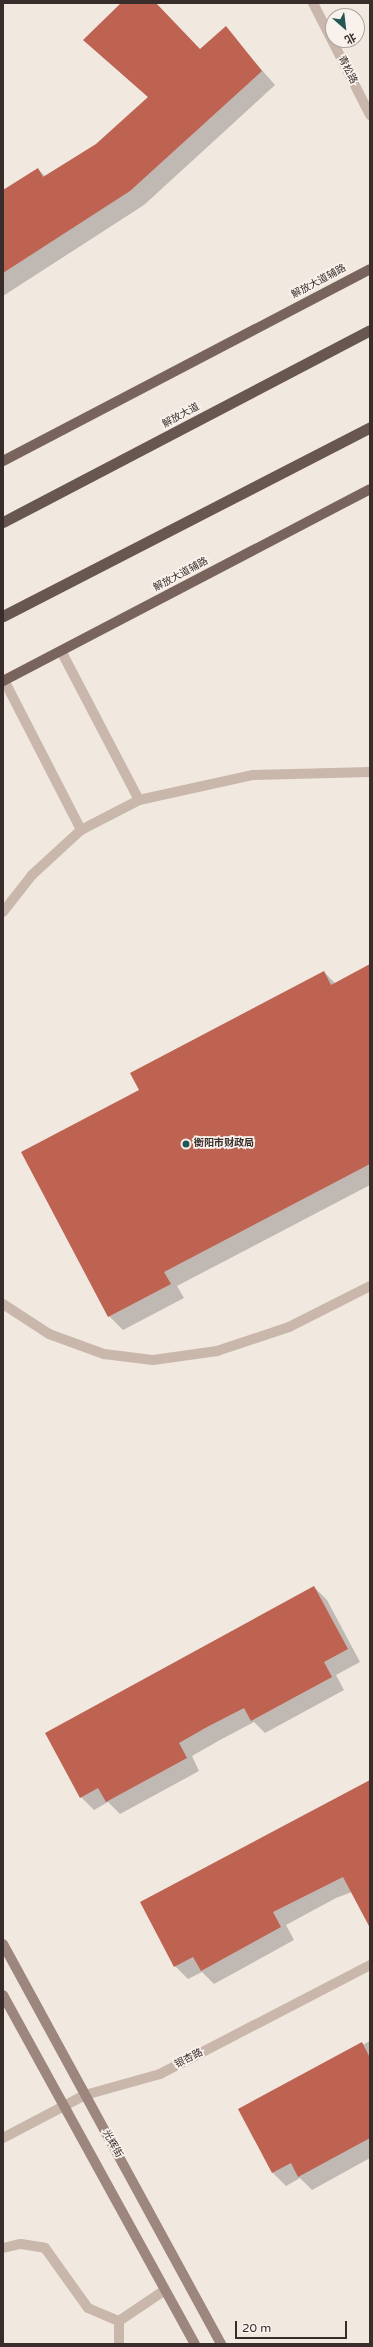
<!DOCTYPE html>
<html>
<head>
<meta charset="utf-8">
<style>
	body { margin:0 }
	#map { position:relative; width:373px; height:2347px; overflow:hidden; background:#f1e8e0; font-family:"Varela Round","Noto Sans SC",sans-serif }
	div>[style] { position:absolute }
	.shadow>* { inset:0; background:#0003 }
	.building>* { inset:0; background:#be6251 }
	.service>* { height:10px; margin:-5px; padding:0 5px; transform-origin:5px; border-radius:5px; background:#c9b7ac }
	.tertiary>* { height:10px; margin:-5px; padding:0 5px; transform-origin:5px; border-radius:5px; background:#c9b7ac }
	.secondary>* { height:10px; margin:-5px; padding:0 5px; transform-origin:5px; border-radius:5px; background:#9d867d }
	.primary>* { height:10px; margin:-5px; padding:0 5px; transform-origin:5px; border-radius:5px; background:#78645d }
	.trunk>* { height:11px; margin:-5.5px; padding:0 5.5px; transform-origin:5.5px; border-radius:5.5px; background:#685650 }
	.dots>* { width:11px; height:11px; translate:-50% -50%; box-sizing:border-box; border:2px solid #f9f2ec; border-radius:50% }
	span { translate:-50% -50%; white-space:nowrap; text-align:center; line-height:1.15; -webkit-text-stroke:3.5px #f9f2ec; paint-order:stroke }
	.street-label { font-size:10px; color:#382d2a }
	.poi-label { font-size:10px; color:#382d2a; font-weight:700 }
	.left { translate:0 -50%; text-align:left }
	.frame { position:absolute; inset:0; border:4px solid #382d2a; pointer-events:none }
	.north { position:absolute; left:325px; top:8px; width:40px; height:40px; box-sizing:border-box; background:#f9f2ec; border:1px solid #aca39e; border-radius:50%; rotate:152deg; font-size:11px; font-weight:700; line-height:16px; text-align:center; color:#382d2a }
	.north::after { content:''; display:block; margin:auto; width:14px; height:18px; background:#235755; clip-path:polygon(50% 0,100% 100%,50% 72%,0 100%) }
	.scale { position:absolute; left:235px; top:2321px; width:112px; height:18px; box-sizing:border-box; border:2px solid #382d2a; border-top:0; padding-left:5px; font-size:12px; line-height:14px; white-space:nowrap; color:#382d2a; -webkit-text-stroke:3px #f9f2ec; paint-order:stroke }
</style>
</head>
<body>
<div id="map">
	<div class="shadow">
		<i style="clip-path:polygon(123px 3px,155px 3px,200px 50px,225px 28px,275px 85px,144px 205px,3px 296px,3px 191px,38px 169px,45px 176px,96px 145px,149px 98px,84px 40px)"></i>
		<i style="clip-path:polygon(370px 966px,370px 1185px,177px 1286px,184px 1298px,123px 1330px,109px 1316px,140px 1090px,324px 972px,336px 984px)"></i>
		<i style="clip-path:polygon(314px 1587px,327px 1600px,360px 1662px,336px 1675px,344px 1690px,265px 1733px,254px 1722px,220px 1740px,192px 1756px,199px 1771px,120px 1814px,108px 1802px,94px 1810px,81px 1797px)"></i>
		<i style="clip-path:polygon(370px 1781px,370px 1901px,352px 1892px,336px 1898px,286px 1925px,294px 1940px,214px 1984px,202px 1972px,188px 1979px,175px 1966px,141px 1903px)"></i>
		<i style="clip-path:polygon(370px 2041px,370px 2158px,312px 2190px,300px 2178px,286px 2186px,273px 2173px,239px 2109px)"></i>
	</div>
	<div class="building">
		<i style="clip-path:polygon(121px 3px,156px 3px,200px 49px,226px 26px,262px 71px,130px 191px,3px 273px,3px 190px,38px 168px,43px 177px,96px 144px,148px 97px,83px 40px)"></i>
		<i style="clip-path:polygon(370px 964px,370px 1164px,164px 1272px,171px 1284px,108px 1317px,21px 1152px,139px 1090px,130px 1073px,324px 971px,331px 985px)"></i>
		<i style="clip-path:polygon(314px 1586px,348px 1649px,324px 1662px,332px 1677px,251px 1721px,244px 1708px,207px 1727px,179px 1743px,187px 1758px,106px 1802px,98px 1788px,80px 1798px,45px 1733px)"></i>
		<i style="clip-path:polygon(370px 1780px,370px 1928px,343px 1877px,273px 1912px,281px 1927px,201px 1971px,193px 1957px,174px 1967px,140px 1902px)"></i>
		<i style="clip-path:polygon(362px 2042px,370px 2058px,370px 2138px,298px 2177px,291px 2163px,272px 2173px,238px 2109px)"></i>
	</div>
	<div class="service">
		<i style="left:4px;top:680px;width:169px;rotate:62.8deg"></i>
		<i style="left:81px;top:830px;width:65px;rotate:-27.3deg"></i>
		<i style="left:139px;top:800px;width:168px;rotate:-117.6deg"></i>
		<i style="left:139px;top:800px;width:117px;rotate:-12.4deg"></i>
		<i style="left:253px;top:775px;width:117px;rotate:-1.5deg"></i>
		<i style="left:3px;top:912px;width:47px;rotate:-51.9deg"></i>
		<i style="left:32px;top:875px;width:67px;rotate:-42.6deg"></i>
		<i style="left:3px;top:1304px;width:55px;rotate:33.1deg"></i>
		<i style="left:49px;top:1334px;width:59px;rotate:20deg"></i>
		<i style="left:104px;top:1354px;width:49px;rotate:7deg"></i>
		<i style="left:153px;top:1360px;width:65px;rotate:-8deg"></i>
		<i style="left:217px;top:1351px;width:76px;rotate:-18.4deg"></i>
		<i style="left:289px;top:1327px;width:91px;rotate:-26.8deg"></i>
		<i style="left:3px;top:2248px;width:18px;rotate:-13deg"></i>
		<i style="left:21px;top:2244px;width:24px;rotate:9deg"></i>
		<i style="left:45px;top:2248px;width:74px;rotate:54.4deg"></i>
		<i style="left:88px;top:2308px;width:34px;rotate:23deg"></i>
		<i style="left:119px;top:2321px;width:55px;rotate:-34deg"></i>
		<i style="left:119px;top:2321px;width:23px;rotate:90deg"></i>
	</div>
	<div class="tertiary">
		<i style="left:313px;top:3px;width:126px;rotate:63deg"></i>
		<i style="left:3px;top:2138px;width:93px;rotate:-27.7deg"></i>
		<i style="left:85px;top:2095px;width:78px;rotate:-15.6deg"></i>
		<i style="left:160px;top:2074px;width:237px;rotate:-27.4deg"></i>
	</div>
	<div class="secondary">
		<i style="left:3px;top:1944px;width:456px;rotate:61.4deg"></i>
		<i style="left:3px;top:1995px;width:398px;rotate:61.2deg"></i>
	</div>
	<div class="primary">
		<i style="left:3px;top:461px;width:414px;rotate:-27.6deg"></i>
		<i style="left:3px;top:681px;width:414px;rotate:-27.6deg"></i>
	</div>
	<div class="trunk">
		<i style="left:3px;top:522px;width:414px;rotate:-27.6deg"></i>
		<i style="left:3px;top:616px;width:413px;rotate:-27.2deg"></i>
	</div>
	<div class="dots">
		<i style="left:186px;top:1144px;background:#235755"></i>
	</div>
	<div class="street-label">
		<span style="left:347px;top:70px;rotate:63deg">青松路</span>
		<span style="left:319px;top:282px;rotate:-28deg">解放大道辅路</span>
		<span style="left:181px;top:416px;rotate:-28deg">解放大道</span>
		<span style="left:181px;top:575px;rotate:-28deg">解放大道辅路</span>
		<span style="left:189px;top:2059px;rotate:-27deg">银杏路</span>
		<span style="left:112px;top:2144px;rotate:61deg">光辉街</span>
	</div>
	<div class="poi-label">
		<span class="left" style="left:194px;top:1144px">衡阳市财政局</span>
	</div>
	<div class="frame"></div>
	<div class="north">北</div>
	<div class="scale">20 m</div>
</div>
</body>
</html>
